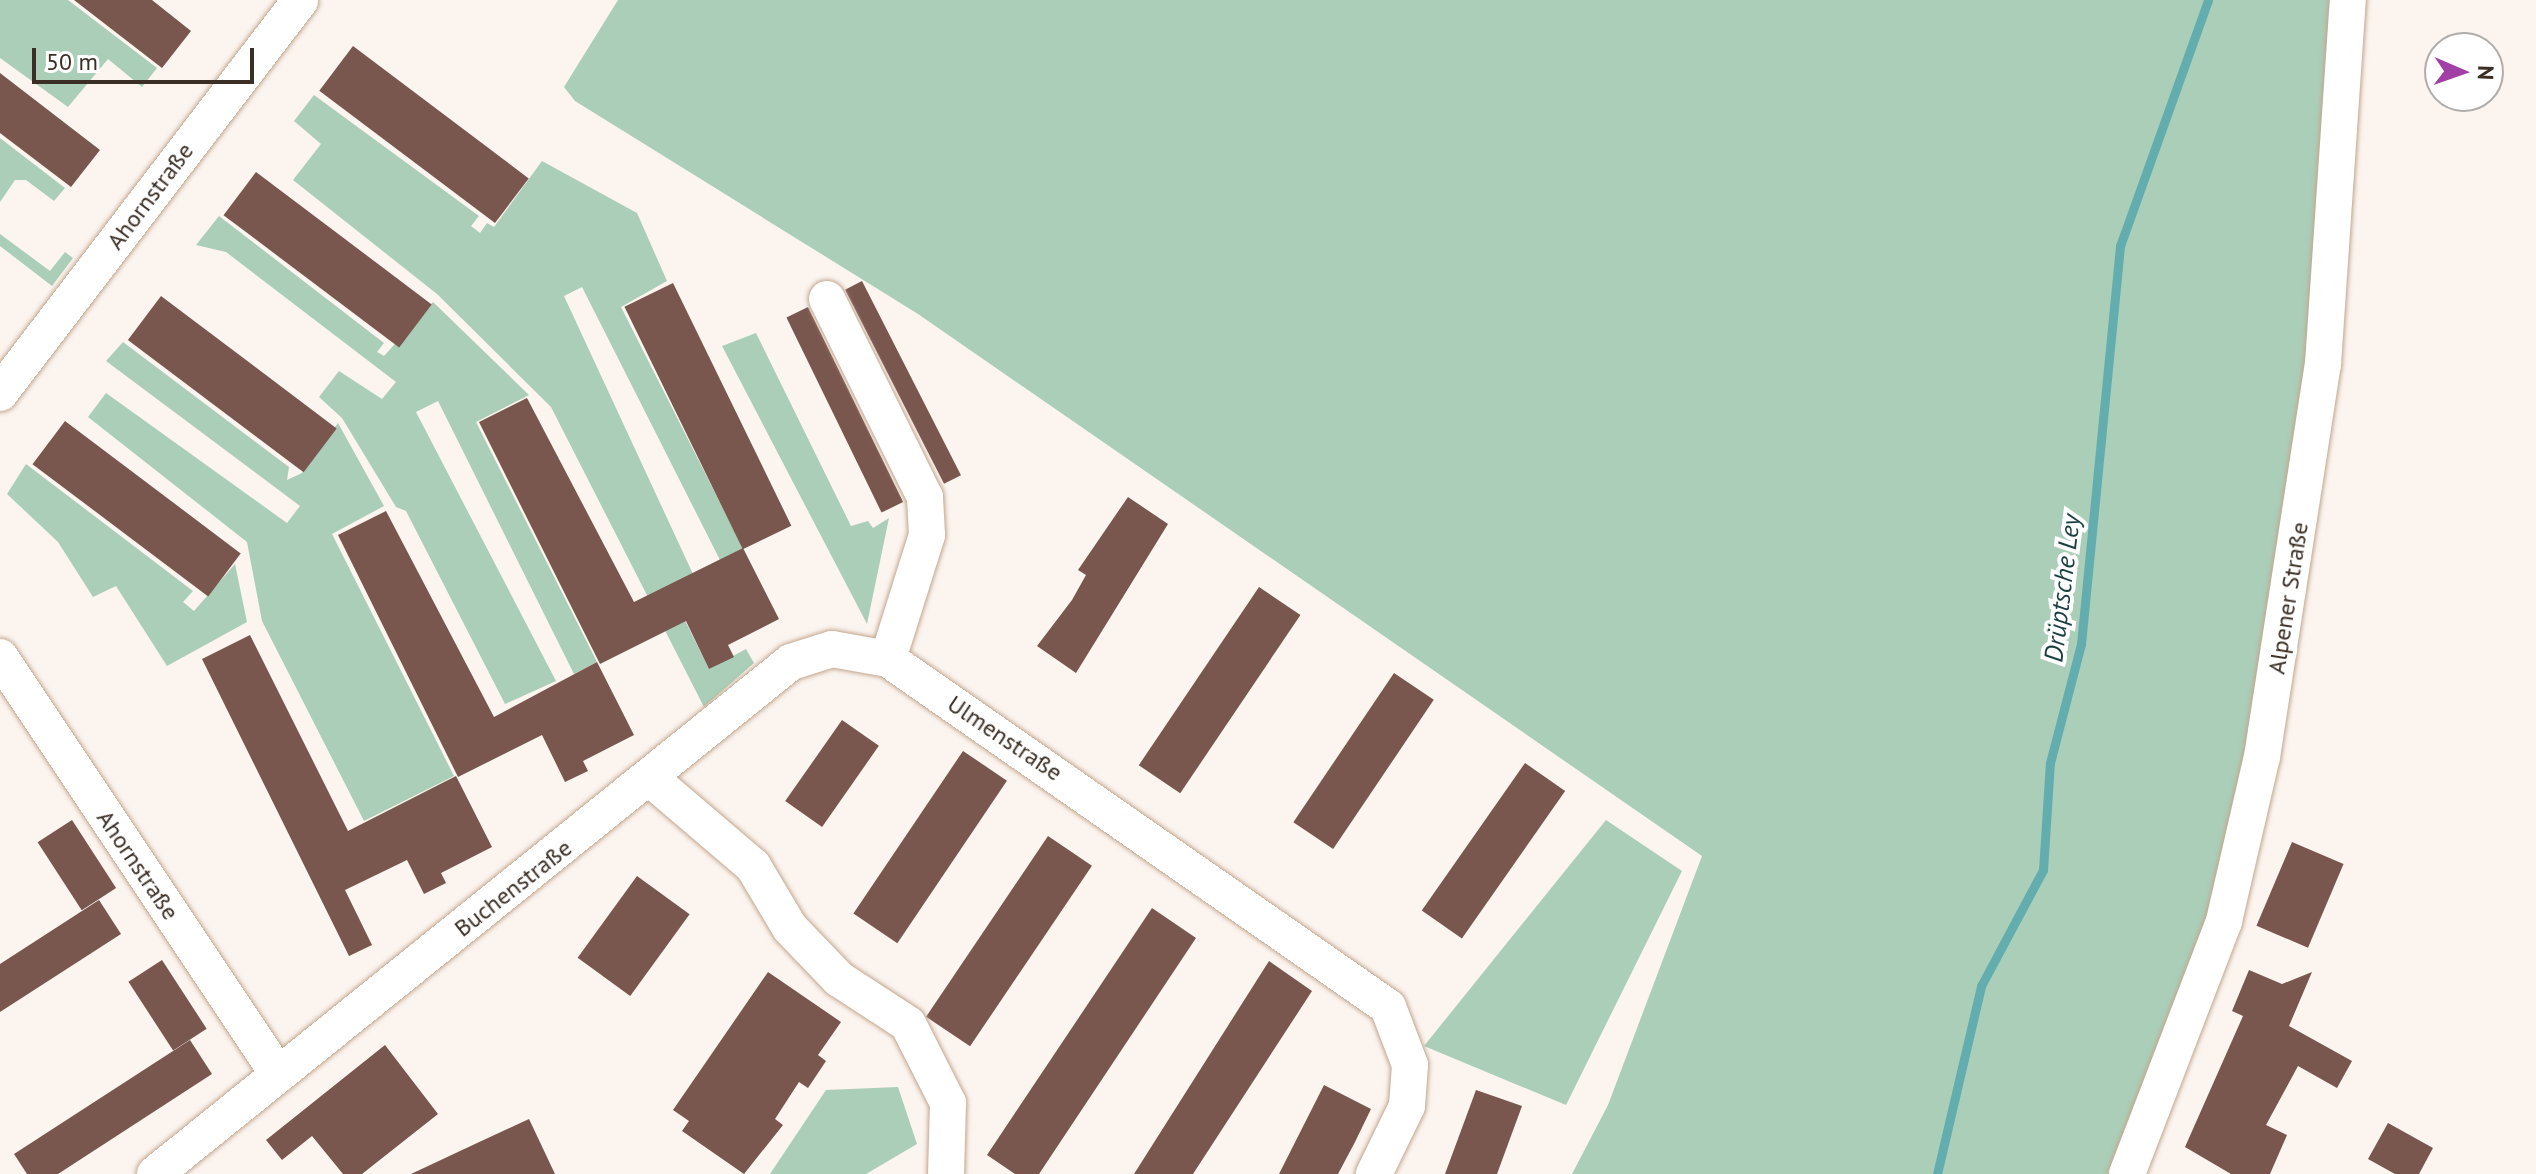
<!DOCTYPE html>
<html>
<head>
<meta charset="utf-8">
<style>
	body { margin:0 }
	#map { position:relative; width:2536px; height:1174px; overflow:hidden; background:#fbf4ef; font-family:"PT Sans",sans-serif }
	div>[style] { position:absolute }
	.green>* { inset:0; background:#abceb9 }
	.stream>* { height:9px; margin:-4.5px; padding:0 4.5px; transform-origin:4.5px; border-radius:4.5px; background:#64adaf }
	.building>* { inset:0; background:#79564e; transform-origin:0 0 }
	.roads { filter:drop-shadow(0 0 2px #c3a68d) drop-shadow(0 0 2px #c3a68d) }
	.minor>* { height:36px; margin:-18px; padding:0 18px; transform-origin:18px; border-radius:18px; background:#fff }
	span { translate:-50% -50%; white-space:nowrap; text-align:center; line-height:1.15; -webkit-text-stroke:8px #fff; paint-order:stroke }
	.street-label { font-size:24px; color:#3b2f25 }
	.water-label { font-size:26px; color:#1b3f40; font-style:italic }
	.north { position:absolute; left:2424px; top:32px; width:80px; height:80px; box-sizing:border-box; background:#fff; border:2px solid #b1aca8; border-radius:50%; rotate:92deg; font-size:22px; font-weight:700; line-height:32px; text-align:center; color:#3b2f25 }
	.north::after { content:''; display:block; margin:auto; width:28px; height:36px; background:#a13fa5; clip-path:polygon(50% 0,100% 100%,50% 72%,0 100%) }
	.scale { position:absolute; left:32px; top:48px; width:222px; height:36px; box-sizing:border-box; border:4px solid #3b2f25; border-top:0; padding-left:10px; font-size:24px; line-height:28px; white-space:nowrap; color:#3b2f25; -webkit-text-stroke:6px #fff; paint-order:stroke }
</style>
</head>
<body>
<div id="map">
	<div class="green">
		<i style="clip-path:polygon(0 0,68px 0,157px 68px,142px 87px,108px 59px,68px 107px,0 58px)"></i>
		<i style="clip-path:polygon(618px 0,2348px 0,2262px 757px,2127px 1174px,1572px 1174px,1608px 1105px,1702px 856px,918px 314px,575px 101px,564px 87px)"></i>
		<i style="clip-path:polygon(314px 95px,479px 216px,471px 226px,480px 233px,487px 223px,494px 227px,542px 161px,637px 213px,667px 281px,621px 307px,743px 548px,720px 560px,582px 287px,564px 296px,693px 574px,668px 586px,709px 669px,746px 649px,754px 663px,704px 707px,551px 407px,437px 294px,293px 180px,321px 144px,294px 121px)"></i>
		<i style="clip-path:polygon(0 138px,65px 188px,54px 201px,26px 180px,15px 180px,0 202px)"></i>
		<i style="clip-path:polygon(219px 216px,384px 343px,377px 352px,384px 356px,433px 302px,529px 395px,476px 422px,597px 662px,574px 674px,438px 401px,416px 412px,556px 681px,505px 704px,406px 511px,396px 507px,342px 418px,319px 397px,339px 371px,382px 399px,396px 382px,226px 252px,196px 245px)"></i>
		<i style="clip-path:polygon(0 234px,50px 271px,65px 252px,73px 258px,52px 286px,0 246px)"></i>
		<i style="clip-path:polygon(756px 333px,851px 526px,868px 521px,873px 528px,889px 518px,867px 624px,722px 346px)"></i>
		<i style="clip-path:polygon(123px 342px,289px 467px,287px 480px,302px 473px,338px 423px,384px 506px,332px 534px,454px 776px,364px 821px,262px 621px,247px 542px,88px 417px,106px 393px,287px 523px,300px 506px,106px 361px)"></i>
		<i style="clip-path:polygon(26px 464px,193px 591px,183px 602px,194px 611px,235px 564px,247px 622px,167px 666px,116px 586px,93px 597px,58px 542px,7px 494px)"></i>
		<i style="clip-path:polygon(1606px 820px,1682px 871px,1566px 1105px,1424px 1046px)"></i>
		<i style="clip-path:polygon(898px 1087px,917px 1144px,866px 1174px,770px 1174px,826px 1090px)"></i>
	</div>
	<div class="stream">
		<i style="left:1937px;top:1174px;width:193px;rotate:-76.8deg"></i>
		<i style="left:1981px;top:986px;width:132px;rotate:-61.9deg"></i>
		<i style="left:2043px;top:870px;width:107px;rotate:-86.3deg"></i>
		<i style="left:2050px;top:763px;width:123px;rotate:-75.4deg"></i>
		<i style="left:2081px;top:644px;width:400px;rotate:-84.4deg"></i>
		<i style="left:2120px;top:246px;width:261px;rotate:-70.3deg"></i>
	</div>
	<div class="building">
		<i style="clip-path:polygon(74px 0,152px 0,191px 31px,162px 68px)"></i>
		<i style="left:353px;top:46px;width:220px;height:56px;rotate:37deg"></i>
		<i style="clip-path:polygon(0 73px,100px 150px,71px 187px,0 133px)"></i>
		<i style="left:256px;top:172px;width:220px;height:54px;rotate:37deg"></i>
		<i style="left:862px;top:281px;width:218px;height:19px;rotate:63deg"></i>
		<i style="left:673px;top:283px;width:270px;height:54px;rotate:64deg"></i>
		<i style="left:161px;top:296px;width:220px;height:55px;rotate:37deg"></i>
		<i style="left:808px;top:307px;width:217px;height:24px;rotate:64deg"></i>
		<i style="clip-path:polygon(527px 398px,634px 602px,743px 548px,779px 619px,728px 645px,734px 657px,709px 669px,686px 621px,600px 664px,479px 422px)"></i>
		<i style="left:65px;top:421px;width:220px;height:54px;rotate:37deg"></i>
		<i style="clip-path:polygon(1128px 497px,1168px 524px,1076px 673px,1037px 646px,1072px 600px,1086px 575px,1078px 570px)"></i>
		<i style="clip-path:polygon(386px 511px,494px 717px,597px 662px,634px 735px,583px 761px,588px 771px,565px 782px,542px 735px,458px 777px,338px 535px)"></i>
		<i style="left:1259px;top:587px;width:50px;height:215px;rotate:34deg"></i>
		<i style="clip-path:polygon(250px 635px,348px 831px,456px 776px,492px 847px,441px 873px,446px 883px,424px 894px,407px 860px,345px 890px,372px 945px,349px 956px,202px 659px)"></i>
		<i style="left:1394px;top:673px;width:48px;height:180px;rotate:34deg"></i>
		<i style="left:842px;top:720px;width:45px;height:99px;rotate:35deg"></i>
		<i style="left:963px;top:751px;width:53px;height:196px;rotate:34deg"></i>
		<i style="left:1525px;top:763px;width:49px;height:180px;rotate:35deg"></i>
		<i style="left:72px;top:820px;width:81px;height:41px;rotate:57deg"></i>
		<i style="left:1048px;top:836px;width:53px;height:218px;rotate:34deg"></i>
		<i style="left:2292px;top:842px;width:56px;height:91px;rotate:23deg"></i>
		<i style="left:637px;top:876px;width:65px;height:101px;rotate:36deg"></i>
		<i style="clip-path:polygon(99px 900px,121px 934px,0 1012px,0 964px)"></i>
		<i style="clip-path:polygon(1152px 908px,1196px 938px,1039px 1174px,1015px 1174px,987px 1155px)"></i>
		<i style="left:162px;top:960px;width:82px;height:40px;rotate:57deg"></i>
		<i style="clip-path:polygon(1269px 961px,1312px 991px,1193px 1174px,1134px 1174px)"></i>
		<i style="clip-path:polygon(2249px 970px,2282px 984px,2312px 972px,2289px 1026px,2352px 1061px,2337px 1088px,2298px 1066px,2266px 1125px,2287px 1135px,2270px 1174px,2231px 1174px,2185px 1147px,2243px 1016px,2232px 1011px)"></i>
		<i style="clip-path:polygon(768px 972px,841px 1022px,818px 1055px,826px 1061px,808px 1088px,799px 1082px,775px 1119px,783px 1125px,744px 1174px,682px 1131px,689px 1121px,673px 1110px)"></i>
		<i style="clip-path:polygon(190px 1040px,212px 1074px,58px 1174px,27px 1174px,14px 1154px)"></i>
		<i style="clip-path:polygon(385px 1045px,438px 1114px,362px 1174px,343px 1174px,312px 1136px,282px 1160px,266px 1140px)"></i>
		<i style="clip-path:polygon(1324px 1085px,1371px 1109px,1355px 1142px,1338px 1174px,1279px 1174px)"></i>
		<i style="clip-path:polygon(1476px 1090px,1522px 1106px,1497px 1174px,1445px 1174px)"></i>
		<i style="clip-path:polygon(529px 1119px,555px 1174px,411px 1174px,475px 1144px)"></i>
		<i style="clip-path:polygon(2388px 1123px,2433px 1148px,2419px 1174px,2395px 1174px,2368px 1159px)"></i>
	</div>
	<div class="roads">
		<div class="minor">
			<i style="left:827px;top:299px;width:221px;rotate:63.7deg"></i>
			<i style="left:925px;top:497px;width:38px;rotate:87deg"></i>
			<i style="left:927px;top:535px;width:130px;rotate:107.5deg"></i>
			<i style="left:888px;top:659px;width:609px;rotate:34.84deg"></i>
			<i style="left:1388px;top:1007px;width:62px;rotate:69.2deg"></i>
			<i style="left:1410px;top:1065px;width:41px;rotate:94.2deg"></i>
			<i style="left:1407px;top:1106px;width:76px;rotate:115.9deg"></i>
			<i style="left:0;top:393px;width:494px;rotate:-52.6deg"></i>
			<i style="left:0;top:657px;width:500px;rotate:56.3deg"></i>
			<i style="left:651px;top:779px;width:134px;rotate:40.5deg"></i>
			<i style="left:753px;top:866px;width:72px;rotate:59.2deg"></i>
			<i style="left:790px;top:928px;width:71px;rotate:46.1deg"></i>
			<i style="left:839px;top:979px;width:82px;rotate:33.1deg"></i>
			<i style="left:908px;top:1024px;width:89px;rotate:63.1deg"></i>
			<i style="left:948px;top:1103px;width:71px;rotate:91.6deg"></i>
			<i style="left:155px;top:1174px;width:816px;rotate:-38.84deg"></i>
			<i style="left:791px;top:662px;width:43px;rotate:-17.6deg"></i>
			<i style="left:832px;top:649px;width:57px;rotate:10.1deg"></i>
			<i style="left:2127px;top:1174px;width:271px;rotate:-69deg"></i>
			<i style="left:2224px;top:921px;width:168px;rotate:-77deg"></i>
			<i style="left:2262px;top:757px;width:398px;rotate:-81.2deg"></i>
			<i style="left:2323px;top:364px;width:365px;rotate:-86.1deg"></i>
		</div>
	</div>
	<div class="street-label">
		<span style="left:150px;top:196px;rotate:-53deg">Ahornstraße</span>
		<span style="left:2288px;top:598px;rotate:-81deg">Alpener Straße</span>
		<span style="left:1005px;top:738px;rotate:34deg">Ulmenstraße</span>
		<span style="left:138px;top:865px;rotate:56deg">Ahornstraße</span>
		<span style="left:513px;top:888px;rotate:-38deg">Buchenstraße</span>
	</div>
	<div class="water-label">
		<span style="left:2062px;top:588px;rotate:-83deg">Drüptsche Ley</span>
	</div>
	<div class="north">N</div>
	<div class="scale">50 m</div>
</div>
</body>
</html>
